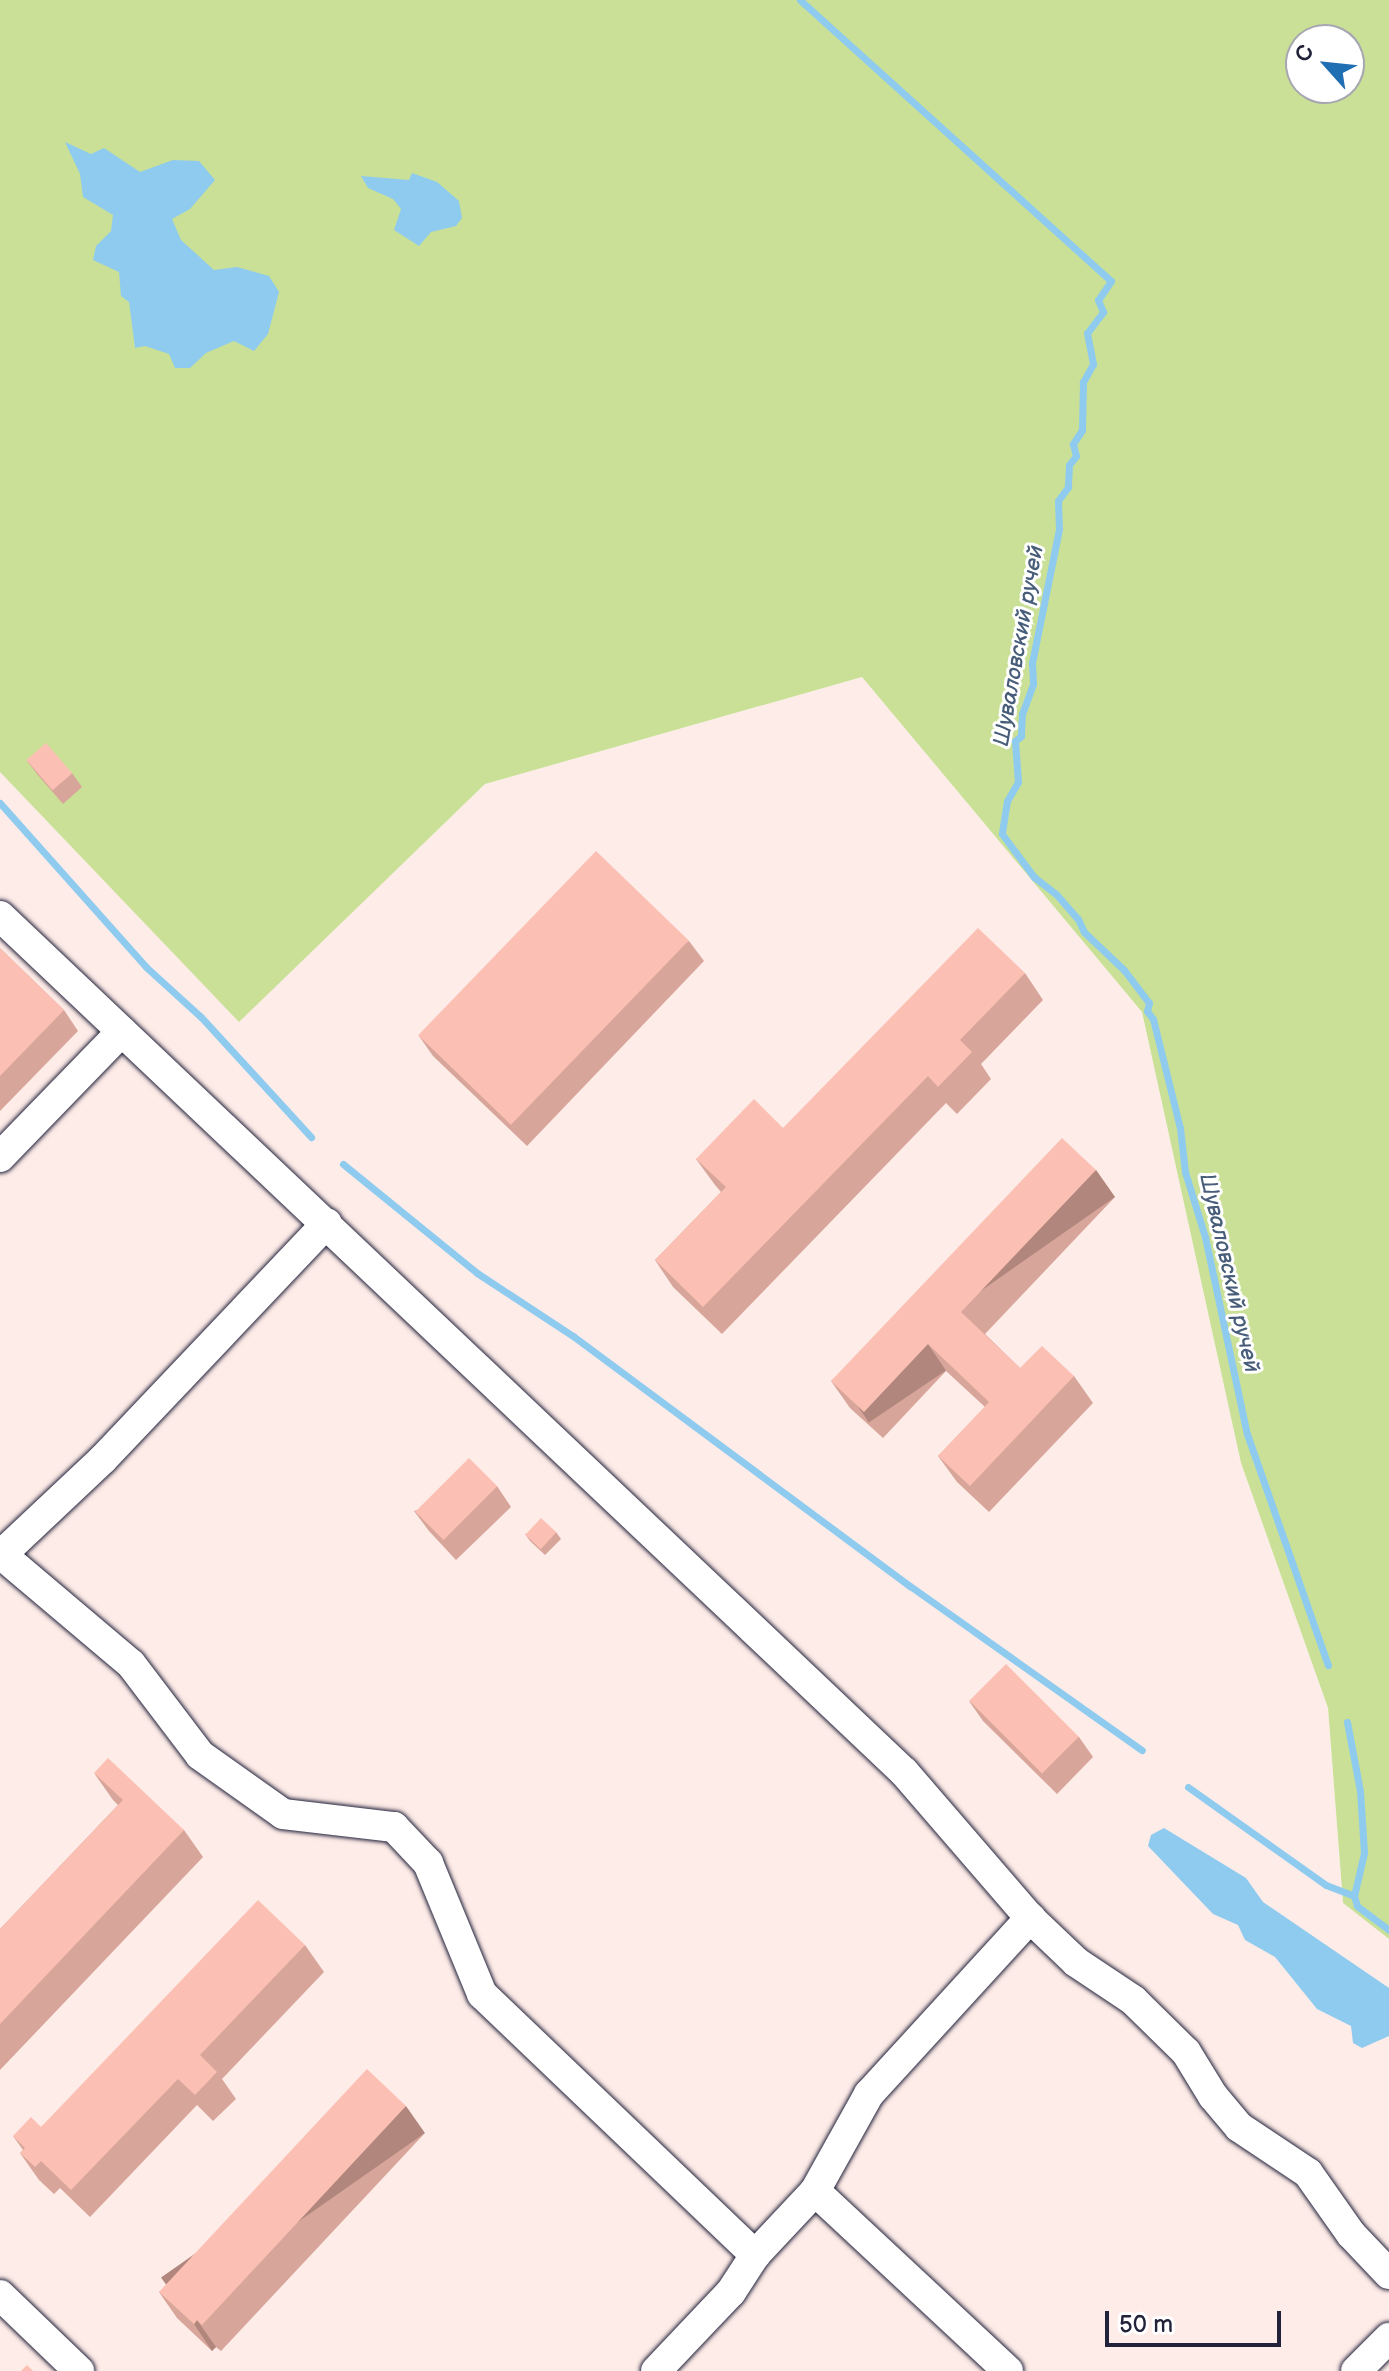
<!DOCTYPE html>
<html>
<head>
<meta charset="utf-8">
<style>
	body { margin:0 }
	#map { position:relative; width:1389px; height:2371px; overflow:hidden; background:#fff; font-family:"Balsamiq Sans",sans-serif }
	div>[style] { position:absolute }
	.built>* { inset:0; background:#feece8 }
	.green>* { inset:0; background:#c9e096 }
	.water>* { inset:0; background:#8fcbef }
	.stream>* { height:7px; margin:-3.5px; padding:0 3.5px; transform-origin:3.5px; border-radius:3.5px; background:#8fcbef }
	.roads { filter:drop-shadow(0 0 2px #22223b) drop-shadow(0 0 2px #22223b) }
	.minor>* { height:30px; margin:-15px; padding:0 15px; transform-origin:15px; border-radius:15px; background:#fff }
	.wall>* { inset:0; background:#d8a59a }
	.shaded-wall>* { inset:0; background:#b0867d; transform-origin:0 0 }
	.building>* { inset:0; background:#fbc0b3; transform-origin:0 0 }
	span { translate:-50% -50%; white-space:nowrap; text-align:center; line-height:1.15; -webkit-text-stroke:6px #fff; paint-order:stroke }
	.water-label { font-size:22px; color:#485d7a; font-style:italic }
	.north { position:absolute; left:1285px; top:24px; width:80px; height:80px; box-sizing:border-box; background:#fff; border:2px solid #a7a7b1; border-radius:50%; rotate:297deg; font-size:22px; font-weight:700; line-height:32px; text-align:center; color:#22223b }
	.north::after { content:''; display:block; margin:auto; width:28px; height:36px; background:#1f6fb2; clip-path:polygon(50% 0,100% 100%,50% 72%,0 100%) }
	.scale { position:absolute; left:1105px; top:2311px; width:176px; height:36px; box-sizing:border-box; border:4px solid #22223b; border-top:0; padding-left:10px; font-size:24px; line-height:28px; white-space:nowrap; color:#22223b; -webkit-text-stroke:6px #fff; paint-order:stroke }
</style>
</head>
<body>
<div id="map">
	<div class="built">
		<i style="clip-path:polygon(862px 677px,1142px 1012px,1241px 1463px,1328px 1708px,1343px 1903px,1389px 1939px,1389px 2371px,0 2371px,0 772px,239px 1021px,485px 784px)"></i>
	</div>
	<div class="green">
		<i style="clip-path:polygon(evenodd,0 0,1389px 0,1389px 1939px,1343px 1903px,1328px 1708px,1241px 1463px,1142px 1012px,862px 677px,485px 784px,239px 1022px,0 772px,0 0,1301px 40px,1349px 40px,1349px 88px,1301px 88px,1301px 40px)"></i>
	</div>
	<div class="water">
		<i style="clip-path:polygon(65px 142px,91px 154px,104px 148px,140px 172px,173px 160px,199px 161px,215px 180px,190px 209px,172px 219px,181px 240px,214px 270px,237px 267px,269px 276px,279px 292px,268px 334px,254px 351px,234px 341px,206px 353px,190px 368px,175px 368px,169px 354px,145px 346px,135px 348px,129px 302px,121px 296px,119px 272px,93px 260px,96px 246px,111px 231px,113px 215px,83px 197px,80px 174px)"></i>
		<i style="clip-path:polygon(412px 173px,437px 182px,459px 201px,462px 218px,456px 226px,431px 232px,419px 246px,394px 230px,401px 209px,393px 199px,368px 188px,361px 176px,409px 180px)"></i>
		<i style="clip-path:polygon(1164px 1828px,1246px 1878px,1263px 1902px,1389px 1988px,1389px 2036px,1362px 2048px,1353px 2043px,1351px 2026px,1317px 2009px,1275px 1957px,1245px 1940px,1238px 1925px,1213px 1914px,1148px 1846px,1151px 1835px)"></i>
	</div>
	<div class="stream">
		<i style="left:800px;top:0;width:419px;rotate:42.1deg"></i>
		<i style="left:1111px;top:281px;width:23px;rotate:124deg"></i>
		<i style="left:1098px;top:300px;width:13px;rotate:67deg"></i>
		<i style="left:1103px;top:312px;width:26px;rotate:127deg"></i>
		<i style="left:1087px;top:333px;width:32px;rotate:79deg"></i>
		<i style="left:1093px;top:364px;width:21px;rotate:119deg"></i>
		<i style="left:1083px;top:382px;width:48px;rotate:91.2deg"></i>
		<i style="left:1082px;top:430px;width:17px;rotate:123deg"></i>
		<i style="left:1073px;top:444px;width:12px;rotate:76deg"></i>
		<i style="left:1076px;top:456px;width:11px;rotate:128deg"></i>
		<i style="left:1069px;top:465px;width:22px;rotate:93deg"></i>
		<i style="left:1068px;top:487px;width:17px;rotate:126deg"></i>
		<i style="left:1058px;top:501px;width:28px;rotate:88deg"></i>
		<i style="left:1059px;top:529px;width:137px;rotate:101.4deg"></i>
		<i style="left:1032px;top:663px;width:21px;rotate:87deg"></i>
		<i style="left:1033px;top:684px;width:32px;rotate:110deg"></i>
		<i style="left:1022px;top:714px;width:22px;rotate:93deg"></i>
		<i style="left:1021px;top:736px;width:8px;rotate:140deg"></i>
		<i style="left:1015px;top:741px;width:41px;rotate:85.8deg"></i>
		<i style="left:1018px;top:782px;width:22px;rotate:120deg"></i>
		<i style="left:1007px;top:801px;width:33px;rotate:99deg"></i>
		<i style="left:1002px;top:834px;width:54px;rotate:53.3deg"></i>
		<i style="left:1034px;top:877px;width:28px;rotate:38deg"></i>
		<i style="left:1056px;top:894px;width:33px;rotate:49deg"></i>
		<i style="left:1078px;top:919px;width:14px;rotate:65deg"></i>
		<i style="left:1084px;top:932px;width:55px;rotate:43.5deg"></i>
		<i style="left:1124px;top:970px;width:41px;rotate:52.9deg"></i>
		<i style="left:1149px;top:1003px;width:8px;rotate:104deg"></i>
		<i style="left:1147px;top:1011px;width:10px;rotate:53deg"></i>
		<i style="left:1153px;top:1019px;width:112px;rotate:76.1deg"></i>
		<i style="left:1180px;top:1128px;width:44px;rotate:83.5deg"></i>
		<i style="left:1185px;top:1172px;width:68px;rotate:72.9deg"></i>
		<i style="left:1205px;top:1237px;width:201px;rotate:78deg"></i>
		<i style="left:1247px;top:1434px;width:245px;rotate:70.7deg"></i>
		<i style="left:0;top:803px;width:220px;rotate:48.3deg"></i>
		<i style="left:146px;top:967px;width:74px;rotate:42.3deg"></i>
		<i style="left:201px;top:1017px;width:163px;rotate:47.5deg"></i>
		<i style="left:343px;top:1164px;width:173px;rotate:39.1deg"></i>
		<i style="left:477px;top:1273px;width:115px;rotate:33.3deg"></i>
		<i style="left:573px;top:1336px;width:420px;rotate:36.6deg"></i>
		<i style="left:910px;top:1586px;width:284px;rotate:35.3deg"></i>
		<i style="left:1347px;top:1722px;width:70px;rotate:79.3deg"></i>
		<i style="left:1360px;top:1791px;width:62px;rotate:86.3deg"></i>
		<i style="left:1364px;top:1853px;width:44px;rotate:103.1deg"></i>
		<i style="left:1354px;top:1896px;width:10px;rotate:73deg"></i>
		<i style="left:1357px;top:1906px;width:40px;rotate:37deg"></i>
		<i style="left:1188px;top:1787px;width:169px;rotate:35.4deg"></i>
		<i style="left:1326px;top:1885px;width:30px;rotate:21deg"></i>
	</div>
	<div class="roads">
		<div class="minor">
			<i style="left:0;top:916px;width:1245px;rotate:43.44deg"></i>
			<i style="left:904px;top:1772px;width:193px;rotate:49.2deg"></i>
			<i style="left:1030px;top:1918px;width:64px;rotate:43.7deg"></i>
			<i style="left:1076px;top:1962px;width:69px;rotate:33.7deg"></i>
			<i style="left:1133px;top:2000px;width:74px;rotate:44.5deg"></i>
			<i style="left:1186px;top:2052px;width:52px;rotate:58.5deg"></i>
			<i style="left:1213px;top:2096px;width:40px;rotate:50deg"></i>
			<i style="left:1239px;top:2127px;width:83px;rotate:33.7deg"></i>
			<i style="left:1308px;top:2173px;width:75px;rotate:54.8deg"></i>
			<i style="left:1351px;top:2234px;width:55px;rotate:46.5deg"></i>
			<i style="left:0;top:1157px;width:175px;rotate:-45.9deg"></i>
			<i style="left:2px;top:1555px;width:169px;rotate:40.2deg"></i>
			<i style="left:131px;top:1664px;width:114px;rotate:52.8deg"></i>
			<i style="left:200px;top:1755px;width:102px;rotate:35.4deg"></i>
			<i style="left:283px;top:1814px;width:112px;rotate:6.7deg"></i>
			<i style="left:394px;top:1827px;width:50px;rotate:46.6deg"></i>
			<i style="left:428px;top:1863px;width:142px;rotate:67.6deg"></i>
			<i style="left:482px;top:1994px;width:378px;rotate:43.7deg"></i>
			<i style="left:0;top:1556px;width:141px;rotate:-43.3deg"></i>
			<i style="left:103px;top:1459px;width:325px;rotate:-46.5deg"></i>
			<i style="left:815px;top:2191px;width:264px;rotate:43deg"></i>
			<i style="left:0;top:2295px;width:110px;rotate:43.9deg"></i>
			<i style="left:656px;top:2371px;width:109px;rotate:-46.5deg"></i>
			<i style="left:731px;top:2292px;width:44px;rotate:-57deg"></i>
			<i style="left:755px;top:2255px;width:88px;rotate:-46.8deg"></i>
			<i style="left:815px;top:2191px;width:111px;rotate:-60.9deg"></i>
			<i style="left:869px;top:2094px;width:239px;rotate:-47.5deg"></i>
			<i style="left:1356px;top:2371px;width:47px;rotate:-45deg"></i>
		</div>
	</div>
	<div class="wall">
		<i style="clip-path:polygon(27px 761px,72px 773px,82px 787px,63px 804px,37px 774px)"></i>
		<i style="clip-path:polygon(689px 941px,704px 961px,527px 1146px,433px 1056px,419px 1036px)"></i>
		<i style="clip-path:polygon(0 948px,64px 1010px,78px 1031px,0 1111px)"></i>
		<i style="clip-path:polygon(1025px 973px,1043px 1000px,981px 1064px,991px 1079px,957px 1114px,946px 1103px,722px 1334px,673px 1287px,655px 1260px,721px 1192px,715px 1185px,696px 1159px,783px 1128px)"></i>
		<i style="clip-path:polygon(1096px 1170px,1115px 1197px,985px 1334px,1020px 1368px,1074px 1376px,1093px 1403px,989px 1512px,957px 1482px,938px 1456px,985px 1407px,946px 1371px,883px 1438px,850px 1408px,831px 1381px)"></i>
		<i style="clip-path:polygon(497px 1486px,511px 1507px,456px 1560px,429px 1531px,414px 1511px)"></i>
		<i style="clip-path:polygon(556px 1532px,561px 1539px,545px 1555px,530px 1541px,525px 1534px)"></i>
		<i style="clip-path:polygon(969px 1701px,1079px 1737px,1093px 1757px,1057px 1794px,983px 1721px)"></i>
		<i style="clip-path:polygon(94px 1773px,184px 1830px,203px 1857px,0 2070px,0 1929px,118px 1805px,113px 1800px)"></i>
		<i style="clip-path:polygon(305px 1945px,324px 1972px,222px 2079px,236px 2099px,213px 2121px,197px 2105px,90px 2217px,60px 2188px,54px 2194px,39px 2180px,20px 2153px,23px 2150px,13px 2136px,41px 2127px)"></i>
		<i style="clip-path:polygon(425px 2133px,221px 2351px,216px 2347px,212px 2351px,177px 2318px,159px 2292px)"></i>
	</div>
	<div class="shaded-wall">
		<i style="left:1096px;top:1170px;width:33px;height:196px;rotate:55deg"></i>
		<i style="left:928px;top:1344px;width:32px;height:93px;rotate:56deg"></i>
		<i style="left:406px;top:2106px;width:33px;height:299px;rotate:55deg"></i>
		<i style="clip-path:polygon(197px 2320px,216px 2347px,212px 2351px,194px 2324px)"></i>
	</div>
	<div class="building">
		<i style="left:46px;top:743px;width:40px;height:26px;rotate:49deg"></i>
		<i style="left:596px;top:851px;width:129px;height:256px;rotate:44deg"></i>
		<i style="clip-path:polygon(978px 928px,1025px 973px,960px 1040px,972px 1052px,938px 1087px,928px 1076px,703px 1307px,655px 1260px,726px 1187px,696px 1159px,754px 1099px,783px 1128px)"></i>
		<i style="clip-path:polygon(0 948px,64px 1010px,0 1076px)"></i>
		<i style="clip-path:polygon(1062px 1138px,1096px 1170px,961px 1312px,1020px 1368px,1042px 1346px,1074px 1376px,970px 1486px,938px 1456px,989px 1402px,928px 1344px,864px 1412px,831px 1381px)"></i>
		<i style="left:469px;top:1458px;width:40px;height:76px;rotate:45deg"></i>
		<i style="left:541px;top:1518px;width:21px;height:23px;rotate:43deg"></i>
		<i style="left:1006px;top:1664px;width:103px;height:52px;rotate:45deg"></i>
		<i style="clip-path:polygon(108px 1758px,184px 1830px,0 2024px,0 1929px,123px 1800px,94px 1773px)"></i>
		<i style="clip-path:polygon(258px 1900px,305px 1945px,200px 2055px,217px 2072px,195px 2095px,178px 2079px,71px 2190px,41px 2161px,35px 2167px,20px 2153px,25px 2148px,13px 2136px,31px 2117px,41px 2127px)"></i>
		<i style="clip-path:polygon(367px 2069px,406px 2106px,202px 2325px,197px 2320px,194px 2324px,159px 2292px)"></i>
		<i style="clip-path:polygon(27px 2365px,33px 2371px,21px 2371px)"></i>
	</div>
	<div class="water-label">
		<span style="left:1019px;top:646px;rotate:-80deg">Шуваловский ручей</span>
		<span style="left:1229px;top:1273px;rotate:77deg">Шуваловский ручей</span>
	</div>
	<div class="north">С</div>
	<div class="scale">50 m</div>
</div>
</body>
</html>
